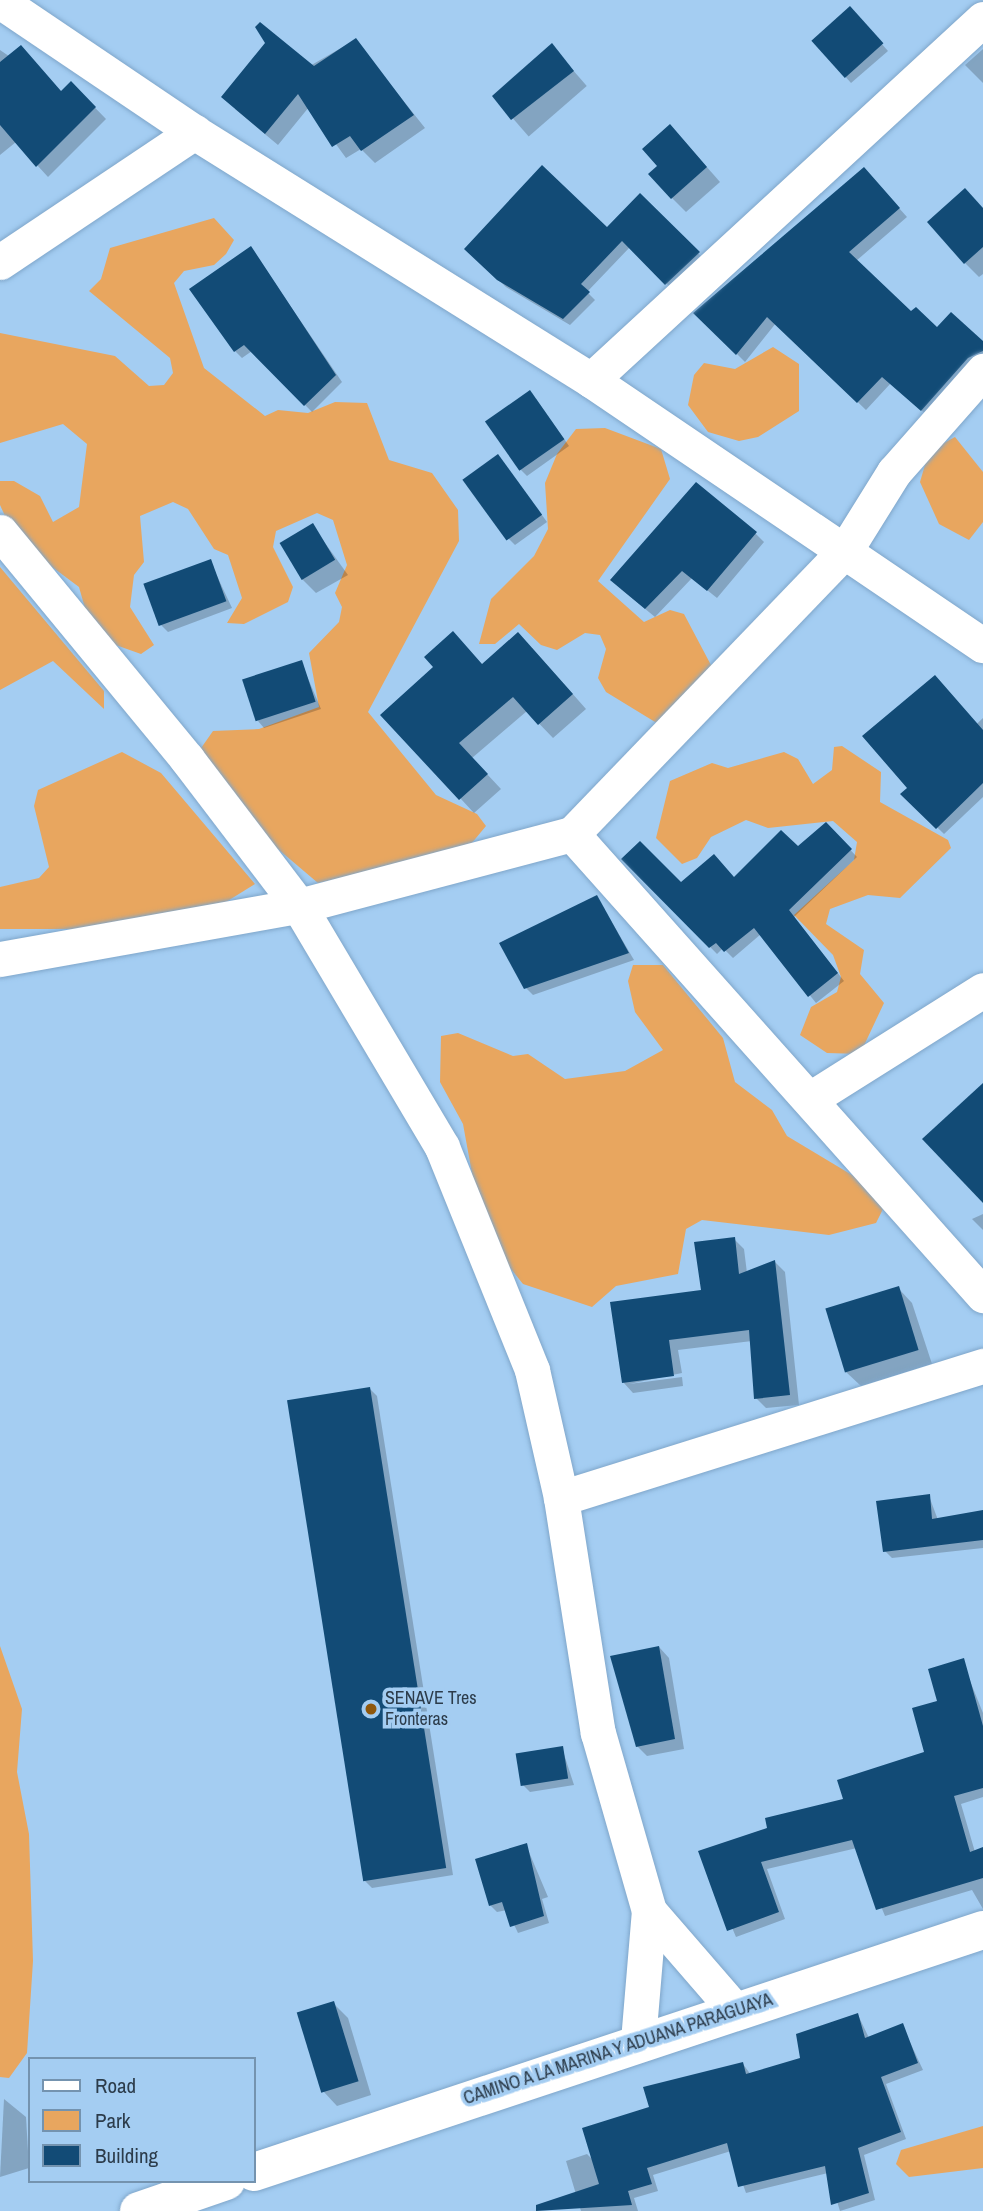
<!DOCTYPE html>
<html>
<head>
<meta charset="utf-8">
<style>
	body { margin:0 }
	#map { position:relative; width:983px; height:2211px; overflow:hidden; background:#a4cdf2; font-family:"Archivo Narrow",sans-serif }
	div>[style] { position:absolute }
	.green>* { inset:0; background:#e8a65f }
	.shadow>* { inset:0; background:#0003; transform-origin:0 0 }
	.building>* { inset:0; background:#124b76; transform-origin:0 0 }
	.roads { filter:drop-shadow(0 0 2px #7fa6ca) drop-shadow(0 0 2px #7fa6ca) }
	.minor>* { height:35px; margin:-17.5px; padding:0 17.5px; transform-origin:17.5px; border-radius:17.5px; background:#fff }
	.tertiary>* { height:38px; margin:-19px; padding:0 19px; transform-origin:19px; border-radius:19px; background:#fff }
	.dots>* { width:19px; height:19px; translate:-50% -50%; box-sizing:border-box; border:4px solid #a4cdf2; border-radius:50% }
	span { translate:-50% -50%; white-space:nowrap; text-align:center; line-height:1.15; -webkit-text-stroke:7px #a4cdf2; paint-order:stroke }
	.poi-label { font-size:18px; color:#2c3c4b }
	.left { translate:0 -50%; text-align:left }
	.street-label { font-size:18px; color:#2c3c4b }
	.legend { position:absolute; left:28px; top:2057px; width:228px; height:126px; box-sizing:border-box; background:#a4cdf2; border:2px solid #7493af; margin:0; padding:9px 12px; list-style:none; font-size:21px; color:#2c3c4b }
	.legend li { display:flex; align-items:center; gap:14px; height:35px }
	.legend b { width:35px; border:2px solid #7493af }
</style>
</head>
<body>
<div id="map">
	<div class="green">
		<i style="clip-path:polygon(214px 218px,234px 240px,226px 254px,214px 265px,184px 271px,174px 283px,204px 368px,265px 416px,278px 410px,308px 413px,335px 402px,367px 403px,389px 460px,432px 473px,458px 510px,459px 541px,368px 712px,436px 795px,477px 814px,486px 826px,466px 850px,318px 883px,252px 827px,244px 805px,199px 751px,213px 731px,259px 729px,319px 707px,309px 653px,339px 622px,342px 607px,335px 593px,347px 565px,333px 520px,317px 513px,276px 531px,273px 547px,293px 587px,288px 602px,244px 624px,227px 623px,242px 598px,228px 555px,214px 549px,188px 509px,173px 502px,140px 516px,144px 562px,134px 575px,130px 607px,154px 645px,141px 654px,110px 643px,88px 619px,79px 587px,16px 540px,0 505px,0 481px,14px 481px,40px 496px,53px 522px,79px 507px,87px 444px,63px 424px,0 443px,0 333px,115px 356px,149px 386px,164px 385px,173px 373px,170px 358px,89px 291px,101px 279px,110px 248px)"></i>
		<i style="clip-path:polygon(773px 347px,799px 364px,799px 411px,758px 437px,739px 441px,708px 432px,688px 405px,694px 375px,704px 363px,735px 369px)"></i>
		<i style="clip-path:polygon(605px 428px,661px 449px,670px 479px,598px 581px,644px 622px,670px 610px,684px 614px,712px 667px,660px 725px,606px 692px,598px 678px,606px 649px,600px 635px,585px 633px,557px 650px,541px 645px,519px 624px,495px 644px,479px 644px,491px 599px,534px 556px,548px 529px,545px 483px,557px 454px,576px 429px)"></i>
		<i style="clip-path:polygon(955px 437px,983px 472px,983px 522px,969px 540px,939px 524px,920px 482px,929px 451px)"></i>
		<i style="clip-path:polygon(0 567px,104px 691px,104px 709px,53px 661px,0 690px)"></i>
		<i style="clip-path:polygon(842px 746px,881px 772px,880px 802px,948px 840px,951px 848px,900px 898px,868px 895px,830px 909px,826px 924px,864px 950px,860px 974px,884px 1003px,860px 1054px,827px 1053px,800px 1035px,811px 1007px,837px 992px,841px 977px,833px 955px,794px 915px,854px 860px,857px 842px,833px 821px,768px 828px,746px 820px,711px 837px,697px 858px,682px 864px,656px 838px,670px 781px,712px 763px,728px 768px,784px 752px,798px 759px,813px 784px,832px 770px,834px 747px)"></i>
		<i style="clip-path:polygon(122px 752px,161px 773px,255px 884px,226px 902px,75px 929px,0 929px,0 887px,39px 878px,49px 867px,34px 806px,38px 790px)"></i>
		<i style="clip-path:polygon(633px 965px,663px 965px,723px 1038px,735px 1082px,772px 1110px,787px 1136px,867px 1184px,883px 1209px,876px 1223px,829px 1235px,702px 1220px,686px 1229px,678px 1274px,616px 1286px,592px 1307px,523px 1284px,483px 1234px,463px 1124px,440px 1082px,441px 1036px,458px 1033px,513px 1056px,528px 1054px,565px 1079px,625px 1071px,663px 1050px,635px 1012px,628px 981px)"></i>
		<i style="clip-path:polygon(0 1646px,22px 1709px,17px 1772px,29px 1834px,33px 1961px,27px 2053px,9px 2078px,0 2077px)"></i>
		<i style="clip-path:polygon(983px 2126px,983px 2168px,909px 2177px,896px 2164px,901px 2150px)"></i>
	</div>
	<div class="shadow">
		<i style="clip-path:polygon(856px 15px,888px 51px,851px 83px,813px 40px)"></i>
		<i style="clip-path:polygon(355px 40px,425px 128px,375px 163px,361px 149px,346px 158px,309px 107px,278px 145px,235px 109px)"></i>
		<i style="left:552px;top:46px;width:53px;height:77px;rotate:49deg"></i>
		<i style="clip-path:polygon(983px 49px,983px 83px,965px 65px)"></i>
		<i style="clip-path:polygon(0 50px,62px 92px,71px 83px,106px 119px,48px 177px,16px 142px,0 155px)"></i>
		<i style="clip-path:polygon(684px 141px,720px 182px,686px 212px,672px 198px)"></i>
		<i style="clip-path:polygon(872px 178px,907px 217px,856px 261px,911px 314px,937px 330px,983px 343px,983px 362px,930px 418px,891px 383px,866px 410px,776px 323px,745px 362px,696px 313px)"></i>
		<i style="clip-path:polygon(640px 196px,705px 260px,673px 290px,630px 247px,587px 292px,595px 300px,570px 325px,506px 287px,466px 249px,607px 229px)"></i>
		<i style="clip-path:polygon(983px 208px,983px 274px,979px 277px,965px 263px)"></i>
		<i style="clip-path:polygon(251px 248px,342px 382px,312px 412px,252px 351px,242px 358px,235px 351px)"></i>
		<i style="clip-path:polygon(536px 399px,569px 446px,527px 476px,520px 469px)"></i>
		<i style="clip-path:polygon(504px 463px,547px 522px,515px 545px,508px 538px)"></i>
		<i style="clip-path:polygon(312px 525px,348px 575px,316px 593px,302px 579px)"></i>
		<i style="clip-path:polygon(755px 533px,764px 542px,717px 598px,692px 578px,655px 617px,621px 589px)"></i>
		<i style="clip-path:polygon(210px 561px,232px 608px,168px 632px,161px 625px)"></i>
		<i style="clip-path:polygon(532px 648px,586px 709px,553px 738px,527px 711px,472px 758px,501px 789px,474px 813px,383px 715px)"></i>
		<i style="clip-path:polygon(301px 662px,321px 709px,264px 728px,258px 721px)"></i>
		<i style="clip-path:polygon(983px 718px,983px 797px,944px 834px,903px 794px)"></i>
		<i style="clip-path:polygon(826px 824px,857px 857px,794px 917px,844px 981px,816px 1003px,761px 934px,733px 958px,723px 948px,717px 954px,624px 859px,681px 885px,735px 879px,797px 849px)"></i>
		<i style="clip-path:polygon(597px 897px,634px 960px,533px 995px,526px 988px)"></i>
		<i style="clip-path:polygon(983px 1214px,983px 1230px,972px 1219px)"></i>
		<i style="clip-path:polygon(734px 1239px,744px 1249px,747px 1273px,775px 1262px,785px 1272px,799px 1405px,766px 1408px,756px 1398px,752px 1341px,678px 1350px,682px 1373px,629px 1384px,682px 1377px,683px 1386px,633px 1393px,623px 1382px,703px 1291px)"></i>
		<i style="clip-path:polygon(898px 1288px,912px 1303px,932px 1364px,861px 1386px,846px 1372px)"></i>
		<i style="clip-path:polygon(370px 1389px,377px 1396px,453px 1875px,372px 1888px,365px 1881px)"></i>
		<i style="clip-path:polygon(929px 1496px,938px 1520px,983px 1512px,983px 1548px,892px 1558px,885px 1551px)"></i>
		<i style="clip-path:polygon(659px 1647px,669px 1658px,684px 1749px,647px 1756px,637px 1746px)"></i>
		<i style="clip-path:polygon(962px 1661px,983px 1713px,983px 1797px,961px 1804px,975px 1852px,983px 1849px,983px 1909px,972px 1890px,885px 1916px,857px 1848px,767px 1869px,785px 1919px,736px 1937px,700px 1852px,845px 1801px,926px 1753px,939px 1702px)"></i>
		<i style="clip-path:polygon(562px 1748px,574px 1785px,530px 1792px,523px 1785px)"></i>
		<i style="clip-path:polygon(526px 1845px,548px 1897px,542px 1899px,549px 1923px,518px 1933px,507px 1910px,497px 1912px,490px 1905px)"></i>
		<i style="clip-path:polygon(333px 2003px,348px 2018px,371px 2095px,337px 2106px,323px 2091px)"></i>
		<i style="clip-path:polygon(858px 2015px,869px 2038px,902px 2025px,923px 2070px,886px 2084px,906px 2139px,864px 2155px,875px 2200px,840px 2211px,828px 2173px,746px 2193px,731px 2151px,653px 2175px,658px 2191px,634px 2198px,638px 2211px,581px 2211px,566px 2161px,587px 2154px,594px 2161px,652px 2108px,743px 2064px,751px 2075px,802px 2059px)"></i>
		<i style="clip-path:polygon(4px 2099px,26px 2117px,29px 2168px,0 2177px)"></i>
	</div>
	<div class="building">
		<i style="left:850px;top:6px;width:50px;height:52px;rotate:48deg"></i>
		<i style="clip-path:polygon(260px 22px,314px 66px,356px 38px,414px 115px,361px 151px,350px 136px,332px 147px,298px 94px,265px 134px,221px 97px,265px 43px,255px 27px)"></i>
		<i style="clip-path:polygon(552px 43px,574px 71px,511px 120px,492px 96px)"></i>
		<i style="clip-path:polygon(21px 45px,61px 91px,71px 81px,96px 107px,36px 167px,0 125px,0 62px)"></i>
		<i style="clip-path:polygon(670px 124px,707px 167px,671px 199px,648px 174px,657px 166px,642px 149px)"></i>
		<i style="clip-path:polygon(542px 165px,607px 227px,640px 193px,700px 252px,665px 285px,622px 241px,581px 284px,590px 292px,563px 319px,497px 280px,464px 249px)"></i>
		<i style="clip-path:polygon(864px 167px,900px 208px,849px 252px,911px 311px,916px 307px,937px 327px,951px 312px,983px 341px,983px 351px,968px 358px,921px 411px,882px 377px,857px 403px,767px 317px,736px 355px,693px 313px)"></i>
		<i style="clip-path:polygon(965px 188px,983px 208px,983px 247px,964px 264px,927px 222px)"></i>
		<i style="clip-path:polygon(251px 246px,336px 375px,304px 406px,244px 345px,234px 352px,189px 289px)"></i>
		<i style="left:530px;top:390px;width:60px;height:55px;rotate:55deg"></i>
		<i style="left:498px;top:454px;width:75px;height:44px;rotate:54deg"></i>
		<i style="clip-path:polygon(696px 482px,757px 532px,707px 591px,682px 571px,645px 609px,610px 580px)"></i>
		<i style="left:313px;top:523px;width:43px;height:39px;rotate:59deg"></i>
		<i style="left:211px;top:559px;width:45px;height:72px;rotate:70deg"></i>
		<i style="clip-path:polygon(453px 631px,482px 664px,518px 632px,573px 694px,538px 725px,513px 697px,459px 743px,488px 774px,459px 800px,380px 715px,433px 667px,424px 657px)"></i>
		<i style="left:302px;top:660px;width:44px;height:63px;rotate:72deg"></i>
		<i style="clip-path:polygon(935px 675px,983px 730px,983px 783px,936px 829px,900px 794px,907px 788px,862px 736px)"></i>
		<i style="clip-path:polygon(826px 822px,852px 849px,789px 910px,838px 973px,808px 997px,754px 928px,724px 952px,716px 943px,709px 948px,621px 859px,640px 841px,681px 882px,714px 854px,734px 877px,781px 830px,798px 846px)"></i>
		<i style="clip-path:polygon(597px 895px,629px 953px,524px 989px,499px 943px)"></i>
		<i style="clip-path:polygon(983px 1083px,983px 1203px,922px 1139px)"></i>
		<i style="clip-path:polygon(735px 1237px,739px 1274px,775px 1260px,790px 1395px,754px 1399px,749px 1330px,669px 1340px,674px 1376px,622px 1383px,610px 1302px,701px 1290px,694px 1242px)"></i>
		<i style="left:899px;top:1286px;width:67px;height:77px;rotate:73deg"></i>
		<i style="left:370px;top:1387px;width:487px;height:84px;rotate:81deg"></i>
		<i style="clip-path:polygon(930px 1494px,932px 1519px,983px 1510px,983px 1540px,883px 1552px,876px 1501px)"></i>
		<i style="clip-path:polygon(659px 1646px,675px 1739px,636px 1747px,610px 1656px)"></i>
		<i style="clip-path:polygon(964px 1658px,983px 1726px,983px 1788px,954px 1796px,970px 1852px,983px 1847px,983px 1878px,876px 1910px,852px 1840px,761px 1862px,779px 1912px,727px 1931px,698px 1851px,767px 1828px,765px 1818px,843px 1799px,837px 1780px,924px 1752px,912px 1708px,937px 1701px,928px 1669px)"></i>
		<i style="left:563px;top:1746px;width:33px;height:48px;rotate:81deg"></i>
		<i style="clip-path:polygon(527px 1843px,544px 1916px,510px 1927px,502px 1902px,489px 1906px,475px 1859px)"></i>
		<i style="left:334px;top:2001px;width:84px;height:39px;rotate:73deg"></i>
		<i style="clip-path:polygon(858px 2013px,865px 2038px,903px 2023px,918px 2063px,881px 2077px,901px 2132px,858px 2148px,869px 2193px,831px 2205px,825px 2166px,738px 2187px,727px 2143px,647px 2168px,652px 2184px,628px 2191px,632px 2205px,536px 2211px,536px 2205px,599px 2184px,582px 2128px,649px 2107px,643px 2087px,743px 2062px,746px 2074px,800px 2058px,796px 2034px)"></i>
	</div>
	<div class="roads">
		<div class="minor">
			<i style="left:0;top:1px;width:234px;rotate:34deg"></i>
			<i style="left:194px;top:132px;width:468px;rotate:32deg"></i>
			<i style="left:591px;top:380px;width:473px;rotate:34.1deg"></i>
			<i style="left:0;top:262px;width:234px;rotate:-33.8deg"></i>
			<i style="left:591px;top:380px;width:533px;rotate:-42.64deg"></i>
			<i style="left:0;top:532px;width:294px;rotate:50.5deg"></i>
			<i style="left:187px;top:759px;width:185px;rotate:52.7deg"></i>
			<i style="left:299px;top:906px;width:280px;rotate:59.3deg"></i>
			<i style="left:442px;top:1147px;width:240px;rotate:68deg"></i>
			<i style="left:532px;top:1370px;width:131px;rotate:77.2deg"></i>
			<i style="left:561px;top:1498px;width:238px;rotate:81.1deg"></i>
			<i style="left:598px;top:1733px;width:185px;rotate:74deg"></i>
			<i style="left:649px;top:1911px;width:130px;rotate:49.1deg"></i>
			<i style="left:572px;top:834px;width:618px;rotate:48.28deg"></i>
			<i style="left:0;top:959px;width:304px;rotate:-10.1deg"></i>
			<i style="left:299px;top:906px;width:282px;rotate:-14.8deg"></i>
			<i style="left:572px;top:834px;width:395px;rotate:-46.1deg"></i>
			<i style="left:846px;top:549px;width:91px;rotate:-58.1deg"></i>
			<i style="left:894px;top:472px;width:135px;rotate:-48.6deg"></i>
			<i style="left:810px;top:1099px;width:204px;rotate:-32.2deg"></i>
			<i style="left:561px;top:1498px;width:442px;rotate:-17.4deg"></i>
			<i style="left:638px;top:2041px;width:130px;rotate:-85.2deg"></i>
		</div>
		<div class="tertiary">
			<i style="left:254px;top:2172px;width:768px;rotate:-18.36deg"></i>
			<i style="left:139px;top:2211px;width:92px;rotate:-19deg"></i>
		</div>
	</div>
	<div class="dots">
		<i style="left:371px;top:1709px;background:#8f580d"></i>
	</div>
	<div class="poi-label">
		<span class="left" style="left:385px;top:1709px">SENAVE Tres<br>Fronteras</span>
	</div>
	<div class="street-label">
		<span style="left:618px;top:2049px;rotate:-18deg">CAMINO A LA MARINA Y ADUANA PARAGUAYA</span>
	</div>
	<ul class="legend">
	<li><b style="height:9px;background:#fff"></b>Road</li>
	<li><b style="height:19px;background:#e8a65f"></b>Park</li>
	<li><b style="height:19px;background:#124b76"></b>Building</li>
	</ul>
</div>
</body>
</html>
